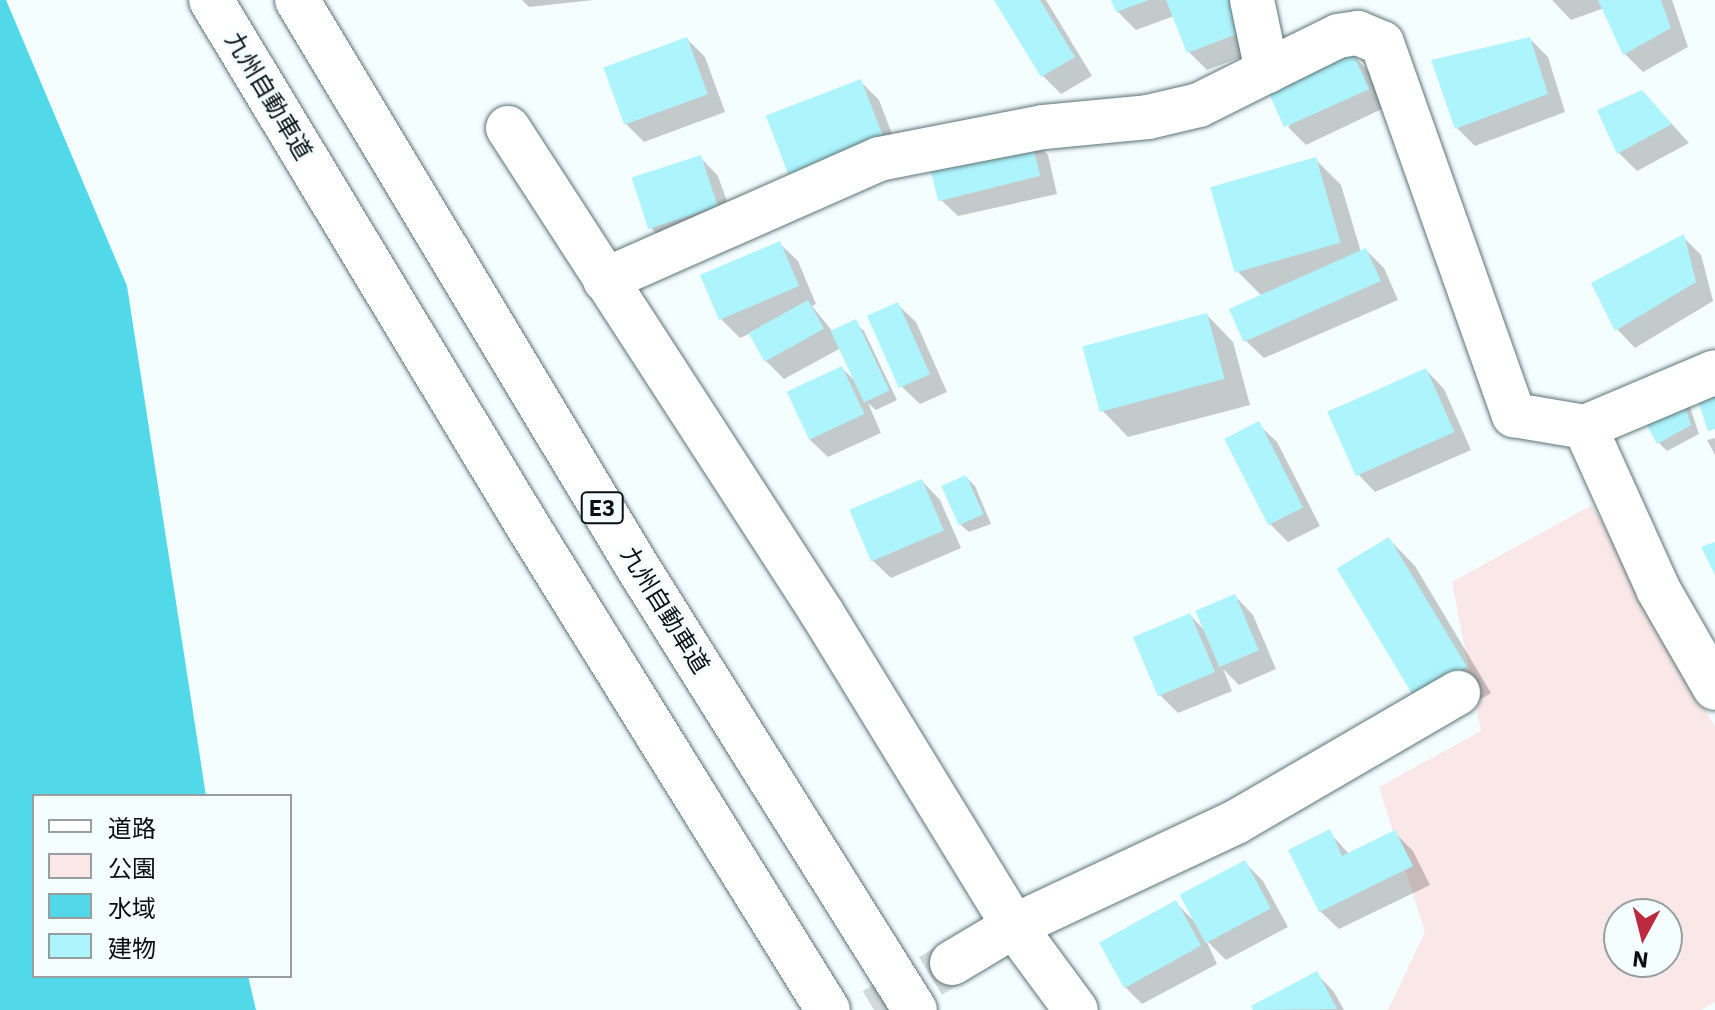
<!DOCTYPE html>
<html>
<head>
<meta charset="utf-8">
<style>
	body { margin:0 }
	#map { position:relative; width:1715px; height:1010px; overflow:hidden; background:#f4fdff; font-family:"IBM Plex Sans","Noto Sans JP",sans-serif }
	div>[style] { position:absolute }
	.green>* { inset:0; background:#f9e8e7 }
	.water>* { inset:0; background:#51d9e9 }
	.shadow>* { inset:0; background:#0003 }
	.building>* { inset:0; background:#aef4fd; transform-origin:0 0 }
	.street-tunnel>* { height:44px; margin-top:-22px; transform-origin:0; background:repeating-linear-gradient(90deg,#d1d9db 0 44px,transparent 0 66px) }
	.roads { filter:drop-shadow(0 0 2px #5e7376) drop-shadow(0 0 2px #5e7376) }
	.street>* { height:44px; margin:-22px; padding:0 22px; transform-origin:22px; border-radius:22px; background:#fff }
	.highway>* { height:44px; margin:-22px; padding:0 22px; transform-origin:22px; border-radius:22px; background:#fff }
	span { translate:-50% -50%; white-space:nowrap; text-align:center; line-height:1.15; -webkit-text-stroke:6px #f4fdff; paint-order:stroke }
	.shield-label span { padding:2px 6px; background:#f4fdff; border:2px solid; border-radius:6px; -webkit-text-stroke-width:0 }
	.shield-label { font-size:22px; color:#081011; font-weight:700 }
	.street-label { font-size:24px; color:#081011 }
	.legend { position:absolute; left:32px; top:794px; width:260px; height:184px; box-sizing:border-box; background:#f4fdff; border:2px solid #969ea0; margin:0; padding:10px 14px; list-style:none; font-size:24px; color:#081011 }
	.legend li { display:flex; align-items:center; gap:16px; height:40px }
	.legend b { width:40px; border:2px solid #969ea0 }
	.north { position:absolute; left:1603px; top:898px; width:80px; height:80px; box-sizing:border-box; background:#f4fdff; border:2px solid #969ea0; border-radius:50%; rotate:187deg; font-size:22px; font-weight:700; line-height:32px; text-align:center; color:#081011 }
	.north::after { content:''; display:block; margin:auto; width:28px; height:36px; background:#bb2a3f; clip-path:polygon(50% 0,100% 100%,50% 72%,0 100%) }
</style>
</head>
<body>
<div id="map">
	<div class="green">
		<i style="clip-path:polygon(evenodd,1592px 505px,1715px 727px,1715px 1002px,1700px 1010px,1388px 1010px,1425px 932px,1379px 787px,1481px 731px,1452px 582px,1592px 505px,1619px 914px,1667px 914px,1667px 962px,1619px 962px,1619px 914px)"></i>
	</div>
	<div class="water">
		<i style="clip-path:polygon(0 0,6px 0,127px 286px,206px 796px,34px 796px,34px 976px,248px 976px,256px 1010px,0 1010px)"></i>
	</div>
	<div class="shadow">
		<i style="clip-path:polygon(522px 0,594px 0,529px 7px)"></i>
		<i style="clip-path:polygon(996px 0,1046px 0,1092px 76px,1061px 94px,1043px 76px)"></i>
		<i style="clip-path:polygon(1113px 0,1243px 0,1262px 49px,1207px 70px,1189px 52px,1174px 16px,1136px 30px,1117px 11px)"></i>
		<i style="clip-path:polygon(1552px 0,1672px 0,1688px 47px,1643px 72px,1625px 54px,1604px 8px,1571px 20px)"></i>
		<i style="clip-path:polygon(687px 39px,705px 57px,725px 112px,644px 142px,626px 124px)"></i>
		<i style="clip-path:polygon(1530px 39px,1548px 57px,1565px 112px,1475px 146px,1457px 128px)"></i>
		<i style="clip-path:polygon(1351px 53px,1369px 72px,1386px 107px,1306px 145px,1288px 127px)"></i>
		<i style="clip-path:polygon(861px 82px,879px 100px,902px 160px,791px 176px)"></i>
		<i style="clip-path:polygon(1660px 111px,1689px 143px,1637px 171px,1619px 153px)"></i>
		<i style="clip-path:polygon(1030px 137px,1048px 155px,1057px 194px,958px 216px,939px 198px)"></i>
		<i style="clip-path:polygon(700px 157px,718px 176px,735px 224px,669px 246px,651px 228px)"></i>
		<i style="clip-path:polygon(1315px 159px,1341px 185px,1361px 252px,1366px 250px,1384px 268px,1398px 300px,1264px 358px,1245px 340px,1262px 296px,1237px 271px)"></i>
		<i style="clip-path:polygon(1683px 237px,1701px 255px,1713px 301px,1635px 348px,1617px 329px)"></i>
		<i style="clip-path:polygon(779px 243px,798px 261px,816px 304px,812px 306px,833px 332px,855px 322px,864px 331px,897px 400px,876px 410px,868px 403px,881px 433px,828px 457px,809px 439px,842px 368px,858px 384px,841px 348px,784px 379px,766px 361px,751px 333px,740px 338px,721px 319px)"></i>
		<i style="clip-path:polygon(897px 304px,916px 322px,947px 392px,920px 404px,901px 386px)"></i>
		<i style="clip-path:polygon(1207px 315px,1233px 342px,1250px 405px,1128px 437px,1102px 410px)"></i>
		<i style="clip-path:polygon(1426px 370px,1444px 389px,1471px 450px,1375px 492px,1357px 473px,1329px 411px)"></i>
		<i style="clip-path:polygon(1687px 398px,1699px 434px,1667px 451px,1658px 442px)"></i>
		<i style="clip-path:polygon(1258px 424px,1277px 442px,1320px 526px,1288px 542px,1270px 524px)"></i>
		<i style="clip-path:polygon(1715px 438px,1715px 455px,1707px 440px)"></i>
		<i style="clip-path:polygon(966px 477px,975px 486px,991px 524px,969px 532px,960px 524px)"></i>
		<i style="clip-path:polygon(922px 481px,940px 500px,961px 548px,891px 578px,872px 560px)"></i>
		<i style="clip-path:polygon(1389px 539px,1415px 566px,1491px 693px,1442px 722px)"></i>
		<i style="clip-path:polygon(1235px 596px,1253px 615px,1276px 669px,1239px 685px,1223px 669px,1232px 691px,1178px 713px,1160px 695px,1190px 615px,1206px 632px)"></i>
		<i style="clip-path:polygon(1329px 832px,1350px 855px,1394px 832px,1413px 851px,1430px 885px,1339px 929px,1320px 911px)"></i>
		<i style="clip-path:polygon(1245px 863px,1263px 881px,1288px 927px,1226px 960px,1206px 940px,1217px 964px,1142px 1004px,1124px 986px,1175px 902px,1196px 923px)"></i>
		<i style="clip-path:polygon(1316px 973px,1334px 992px,1344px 1010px,1255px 1010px,1253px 1007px)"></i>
	</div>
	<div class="building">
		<i style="clip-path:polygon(994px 0,1040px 0,1075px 57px,1041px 77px)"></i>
		<i style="clip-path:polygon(1111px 0,1149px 0,1116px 12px)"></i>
		<i style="clip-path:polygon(1166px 0,1233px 0,1245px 31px,1187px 53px)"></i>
		<i style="clip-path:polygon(1598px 0,1661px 0,1671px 28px,1623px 55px)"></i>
		<i style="left:687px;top:37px;width:61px;height:89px;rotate:70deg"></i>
		<i style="clip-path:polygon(1530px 37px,1548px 94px,1455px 129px,1431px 60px)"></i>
		<i style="left:1352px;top:51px;width:42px;height:93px;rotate:66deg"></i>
		<i style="left:861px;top:79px;width:66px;height:102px;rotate:69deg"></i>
		<i style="clip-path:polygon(1642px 90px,1672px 124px,1617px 154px,1597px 110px)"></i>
		<i style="left:1030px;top:135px;width:42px;height:105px;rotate:76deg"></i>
		<i style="left:701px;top:155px;width:54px;height:73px;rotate:72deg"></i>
		<i style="left:1316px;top:157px;width:89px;height:110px;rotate:74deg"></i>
		<i style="clip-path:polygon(1684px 234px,1696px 282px,1615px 331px,1591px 283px)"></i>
		<i style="left:780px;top:241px;width:49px;height:87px;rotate:67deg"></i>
		<i style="left:1366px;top:248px;width:36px;height:150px;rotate:66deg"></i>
		<i style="left:808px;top:300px;width:33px;height:68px;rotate:61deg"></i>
		<i style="left:898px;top:302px;width:79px;height:34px;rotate:66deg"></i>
		<i style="left:1207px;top:313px;width:68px;height:129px;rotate:75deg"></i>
		<i style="left:856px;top:319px;width:79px;height:28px;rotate:65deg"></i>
		<i style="left:842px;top:366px;width:53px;height:61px;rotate:65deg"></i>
		<i style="left:1426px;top:368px;width:70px;height:108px;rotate:66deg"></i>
		<i style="clip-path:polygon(1715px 386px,1715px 429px,1708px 431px,1696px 395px)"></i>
		<i style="clip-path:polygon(1679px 387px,1691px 425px,1657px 444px,1641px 414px)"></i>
		<i style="left:1259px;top:421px;width:97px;height:39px;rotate:63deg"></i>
		<i style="left:966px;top:475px;width:43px;height:27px;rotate:66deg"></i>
		<i style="left:922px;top:479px;width:56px;height:79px;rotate:67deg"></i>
		<i style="left:1389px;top:537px;width:151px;height:61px;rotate:59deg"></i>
		<i style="clip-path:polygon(1715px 542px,1715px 575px,1701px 547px)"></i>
		<i style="left:1235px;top:594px;width:61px;height:43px;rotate:67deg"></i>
		<i style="left:1190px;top:613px;width:64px;height:62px;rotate:67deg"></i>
		<i style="clip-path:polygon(1330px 829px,1342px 856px,1395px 830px,1413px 866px,1319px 912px,1288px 850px)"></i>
		<i style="left:1245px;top:860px;width:55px;height:74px;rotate:62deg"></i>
		<i style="left:1176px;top:900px;width:52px;height:88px;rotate:61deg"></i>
		<i style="clip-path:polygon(1317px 971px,1337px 1009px,1253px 1010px,1251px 1006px)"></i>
	</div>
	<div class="street-tunnel">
		<i style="left:874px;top:1010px;width:91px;rotate:-31.1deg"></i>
	</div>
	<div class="roads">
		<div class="street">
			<i style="left:1252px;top:0;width:73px;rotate:78.1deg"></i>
			<i style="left:1267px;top:71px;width:79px;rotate:-26.2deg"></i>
			<i style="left:1338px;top:36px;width:20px;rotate:-9deg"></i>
			<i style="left:1358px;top:33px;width:26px;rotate:23deg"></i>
			<i style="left:1382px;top:43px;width:395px;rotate:70.5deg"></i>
			<i style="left:1514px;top:415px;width:72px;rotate:9.6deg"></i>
			<i style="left:1585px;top:427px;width:141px;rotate:-22.9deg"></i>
			<i style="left:508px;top:128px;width:578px;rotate:57.08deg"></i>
			<i style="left:822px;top:613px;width:367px;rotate:58.5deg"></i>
			<i style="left:1014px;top:926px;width:104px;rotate:53.6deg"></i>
			<i style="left:605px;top:280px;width:300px;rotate:-23.8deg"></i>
			<i style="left:879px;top:159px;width:168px;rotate:-11deg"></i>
			<i style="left:1044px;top:127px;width:104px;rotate:-5.5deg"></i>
			<i style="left:1148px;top:117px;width:52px;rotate:-13.2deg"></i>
			<i style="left:1199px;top:105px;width:76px;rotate:-26.6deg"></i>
			<i style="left:1585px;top:427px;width:178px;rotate:65.7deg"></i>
			<i style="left:1658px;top:589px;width:114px;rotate:60.1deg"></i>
			<i style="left:952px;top:963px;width:72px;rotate:-30.8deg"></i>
			<i style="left:1014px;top:926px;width:245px;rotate:-25.1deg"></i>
			<i style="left:1236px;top:822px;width:257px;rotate:-30.2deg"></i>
		</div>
		<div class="highway">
			<i style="left:211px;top:0;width:616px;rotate:58.94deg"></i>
			<i style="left:529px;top:528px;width:567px;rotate:58.19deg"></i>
			<i style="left:297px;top:0;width:666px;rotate:59.01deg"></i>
			<i style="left:640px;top:571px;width:518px;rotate:57.94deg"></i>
		</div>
	</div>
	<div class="shield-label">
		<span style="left:602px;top:508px">E3</span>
	</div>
	<div class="street-label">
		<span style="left:269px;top:96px;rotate:59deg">九州自動車道</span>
		<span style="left:665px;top:610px;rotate:58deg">九州自動車道</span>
	</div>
	<ul class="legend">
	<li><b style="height:10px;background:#fff"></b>道路</li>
	<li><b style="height:22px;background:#f9e8e7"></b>公園</li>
	<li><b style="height:22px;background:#51d9e9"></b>水域</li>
	<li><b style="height:22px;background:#aef4fd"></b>建物</li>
	</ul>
	<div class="north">N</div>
</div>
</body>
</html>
